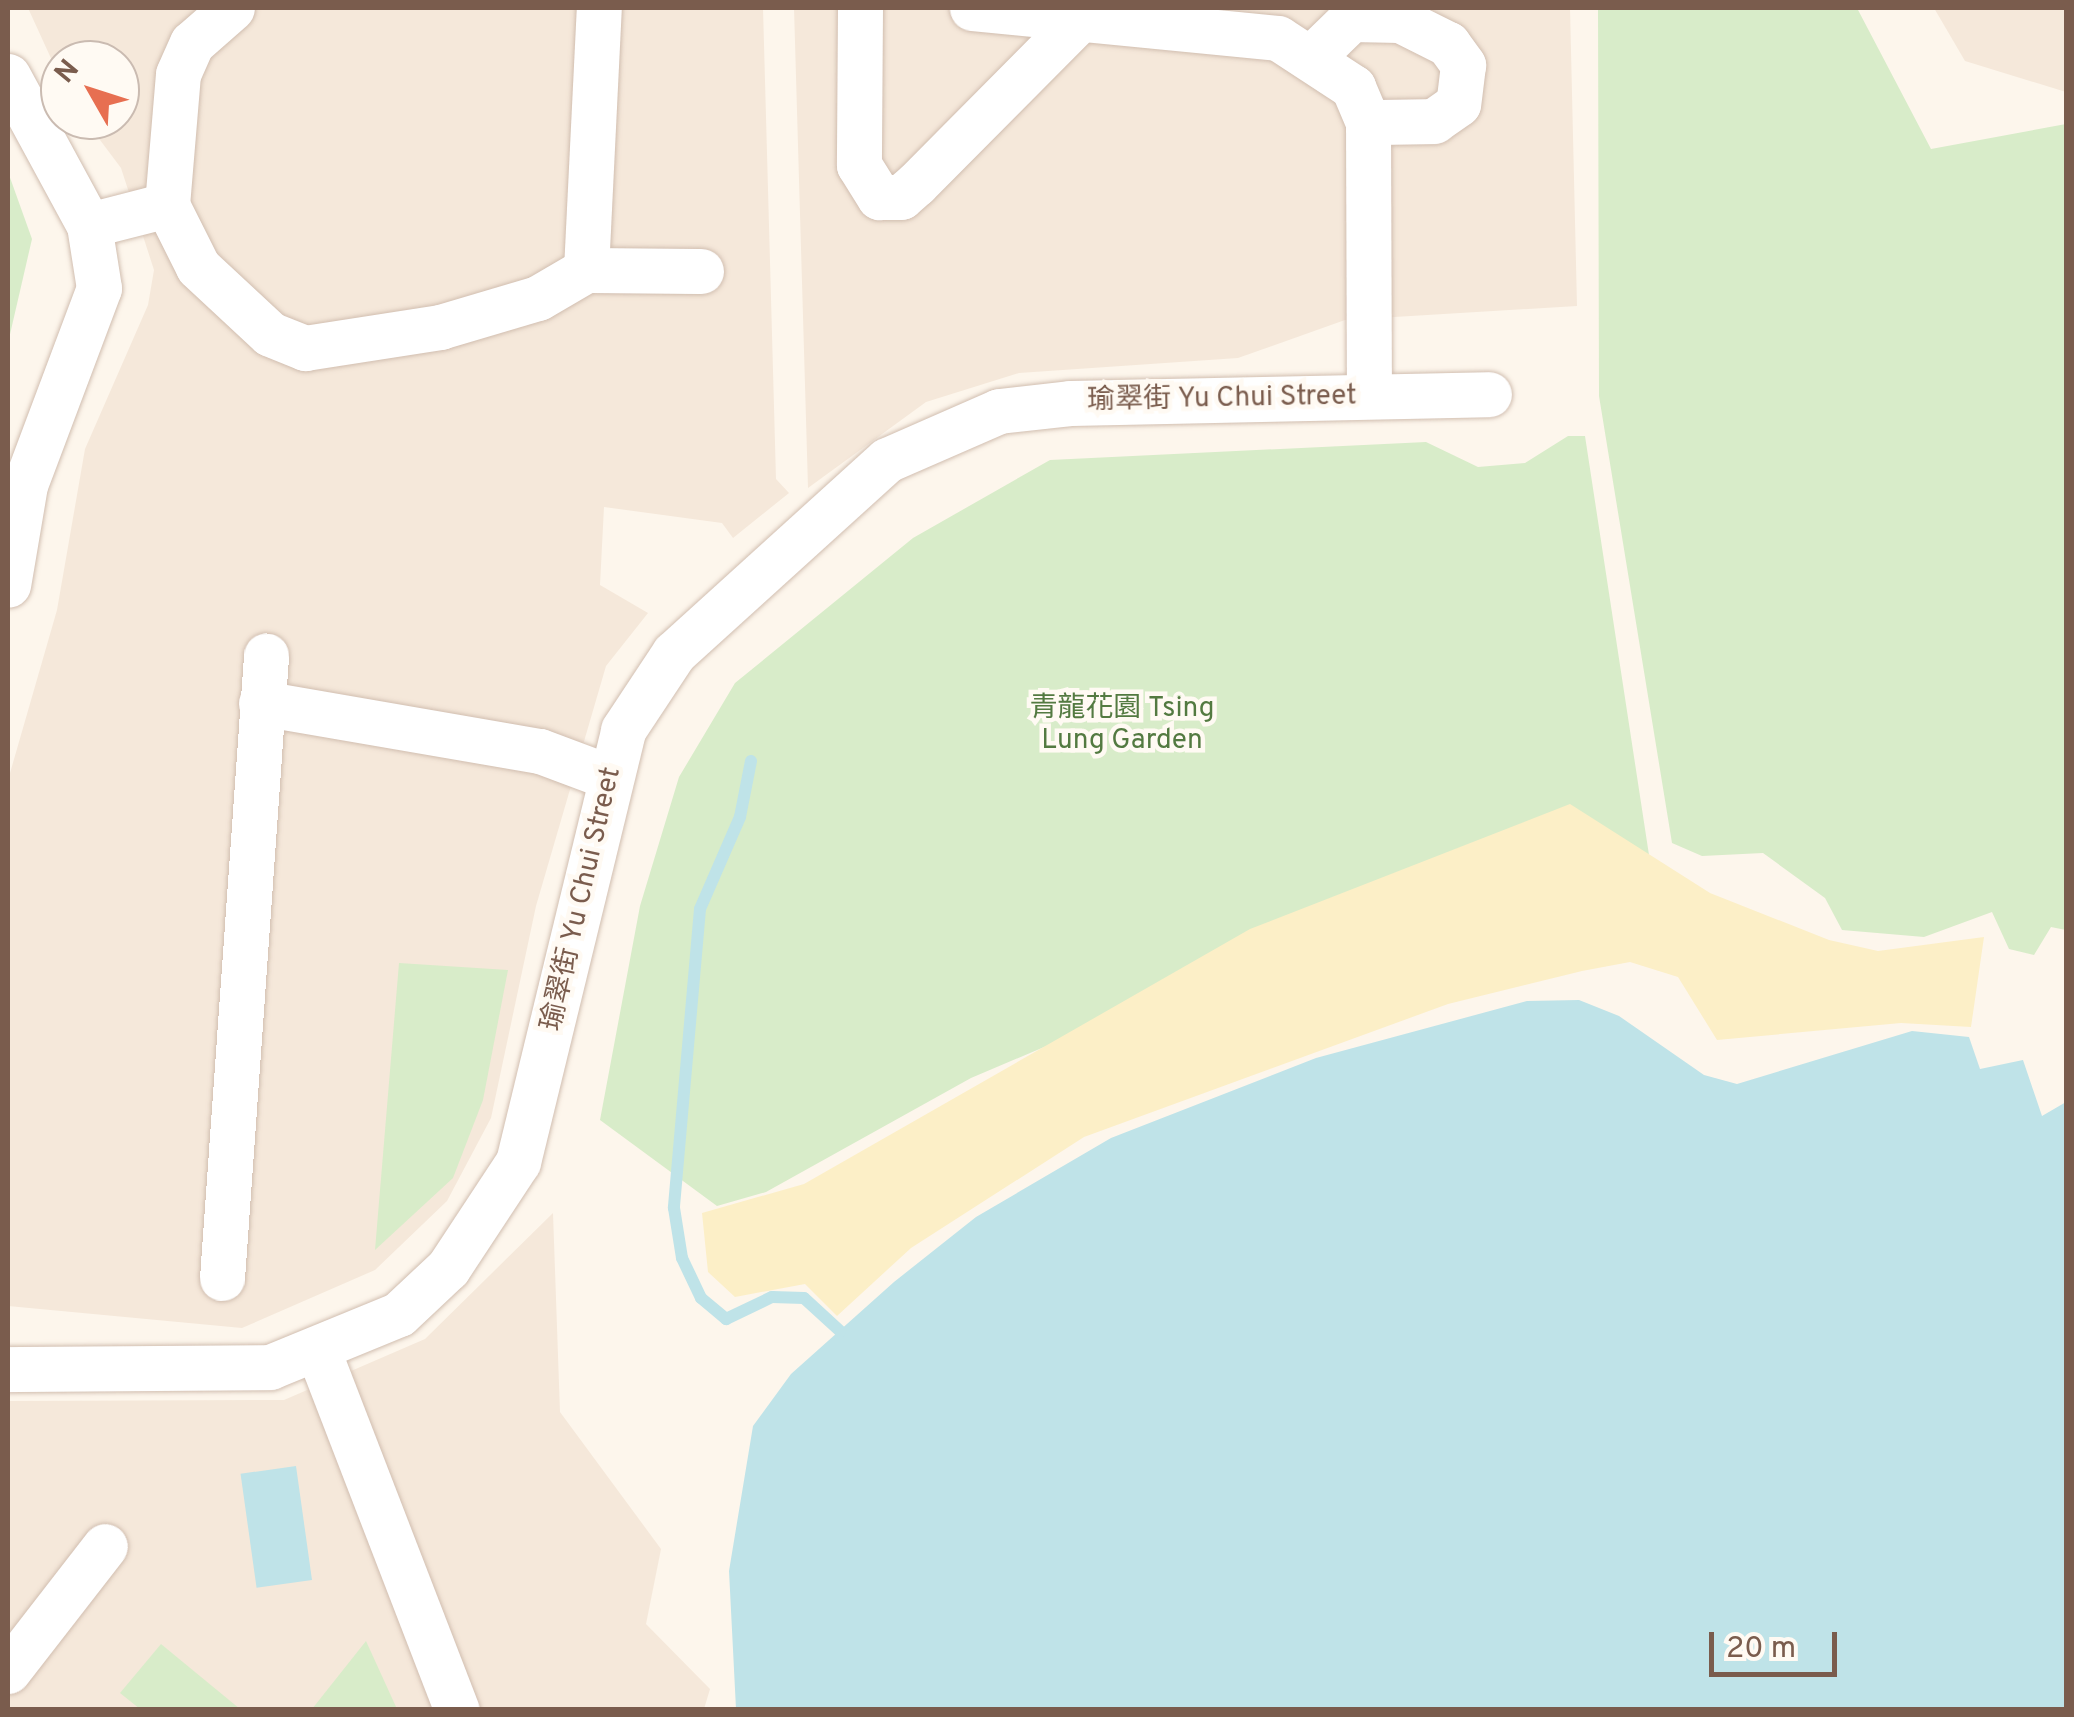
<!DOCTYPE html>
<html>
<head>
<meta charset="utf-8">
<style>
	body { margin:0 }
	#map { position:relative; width:2074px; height:1717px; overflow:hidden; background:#fdf6ec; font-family:Overpass,"Noto Sans TC",sans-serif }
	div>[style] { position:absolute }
	.residential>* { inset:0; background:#f5e8da }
	.green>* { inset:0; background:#d8ecc9 }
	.sand>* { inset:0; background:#fcefc7 }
	.water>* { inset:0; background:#bfe3e8; transform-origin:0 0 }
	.stream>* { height:12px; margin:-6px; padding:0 6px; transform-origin:6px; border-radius:6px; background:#bfe3e8 }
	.roads { filter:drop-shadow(0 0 2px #d1beb0) drop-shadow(0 0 2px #d1beb0) }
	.minor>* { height:45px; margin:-22.5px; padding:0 22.5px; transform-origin:22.5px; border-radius:22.5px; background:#fff }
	span { translate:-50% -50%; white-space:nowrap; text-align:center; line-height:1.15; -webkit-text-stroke:9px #fffaf3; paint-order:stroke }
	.street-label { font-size:28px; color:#7a5c4d }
	.park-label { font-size:28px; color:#537a41 }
	.frame { position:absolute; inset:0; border:10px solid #7a5c4d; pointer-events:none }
	.north { position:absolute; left:40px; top:40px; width:100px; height:100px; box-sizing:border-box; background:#fffaf3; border:2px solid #cabbb1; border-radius:50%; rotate:309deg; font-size:28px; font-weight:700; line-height:40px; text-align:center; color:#7a5c4d }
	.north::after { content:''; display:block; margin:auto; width:35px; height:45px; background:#e76f51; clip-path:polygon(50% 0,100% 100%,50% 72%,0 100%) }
	.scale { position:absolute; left:1709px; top:1632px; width:128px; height:45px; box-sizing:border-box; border:5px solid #7a5c4d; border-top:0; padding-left:12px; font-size:30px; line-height:35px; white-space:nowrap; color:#7a5c4d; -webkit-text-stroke:8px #fffaf3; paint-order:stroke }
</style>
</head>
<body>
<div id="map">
	<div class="residential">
		<i style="clip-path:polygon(28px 8px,763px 8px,776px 479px,789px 493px,733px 538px,722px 523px,604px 507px,600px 585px,648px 613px,606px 666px,536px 906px,491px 1118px,447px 1201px,375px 1270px,242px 1328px,8px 1306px,8px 780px,57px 610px,85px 449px,148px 305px,154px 270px,121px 168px,85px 120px,120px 120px,120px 60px,60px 60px,60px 78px)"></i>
		<i style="clip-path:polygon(794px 8px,1570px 8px,1577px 306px,1345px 320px,1238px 358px,1019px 373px,926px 402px,808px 488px)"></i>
		<i style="clip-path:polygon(1934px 8px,2066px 8px,2066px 92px,1965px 61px)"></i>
		<i style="clip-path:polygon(553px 1213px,560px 1412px,661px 1549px,646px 1624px,710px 1689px,704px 1709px,8px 1709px,8px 1401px,284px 1400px,425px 1339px)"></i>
	</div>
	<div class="green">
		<i style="clip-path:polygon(1598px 8px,1857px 8px,1931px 149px,2066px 124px,2066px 930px,2051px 927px,2034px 955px,2009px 949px,1992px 912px,1924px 937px,1842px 930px,1825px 898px,1763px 853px,1702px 856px,1672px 843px,1599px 396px)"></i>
		<i style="clip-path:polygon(8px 172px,32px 239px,8px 343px)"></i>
		<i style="clip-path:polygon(1568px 436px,1585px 436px,1649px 855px,1348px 918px,971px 1078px,766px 1192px,717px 1206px,600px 1120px,640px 906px,679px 777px,735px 683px,913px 538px,1050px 460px,1426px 442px,1478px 467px,1525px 463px)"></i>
		<i style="clip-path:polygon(399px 963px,508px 970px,483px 1100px,453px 1178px,375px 1250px)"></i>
		<i style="clip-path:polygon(366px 1641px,397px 1709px,312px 1709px)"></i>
		<i style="clip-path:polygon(161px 1644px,240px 1709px,140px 1709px,120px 1693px)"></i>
	</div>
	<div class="sand">
		<i style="clip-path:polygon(1570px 804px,1710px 893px,1829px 940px,1878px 951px,1984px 937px,1971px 1027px,1901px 1023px,1717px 1040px,1678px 977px,1630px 962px,1582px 971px,1448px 1004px,1084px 1137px,911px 1248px,837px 1316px,805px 1284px,735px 1297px,708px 1272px,702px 1213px,804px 1184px,1250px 929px)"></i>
	</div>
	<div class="water">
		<i style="clip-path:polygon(1579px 1000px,1619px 1016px,1704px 1075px,1737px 1084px,1912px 1031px,1969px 1037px,1980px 1069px,2023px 1060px,2042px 1116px,2066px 1102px,2066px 1709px,736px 1709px,729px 1571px,753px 1426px,791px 1374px,894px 1282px,976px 1217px,1111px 1138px,1316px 1058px,1527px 1001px)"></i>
		<i style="left:296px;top:1466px;width:115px;height:56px;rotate:82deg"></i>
	</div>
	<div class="stream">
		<i style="left:751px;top:761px;width:57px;rotate:101.1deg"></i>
		<i style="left:740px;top:817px;width:100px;rotate:113.5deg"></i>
		<i style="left:700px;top:909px;width:300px;rotate:95deg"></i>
		<i style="left:674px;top:1208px;width:51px;rotate:80.9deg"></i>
		<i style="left:682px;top:1258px;width:44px;rotate:64.6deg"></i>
		<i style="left:701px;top:1298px;width:33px;rotate:40deg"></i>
		<i style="left:726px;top:1319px;width:51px;rotate:-25.6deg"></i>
		<i style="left:772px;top:1297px;width:32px;rotate:2deg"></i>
		<i style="left:804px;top:1298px;width:49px;rotate:42.5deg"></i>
	</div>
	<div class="roads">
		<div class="minor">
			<i style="left:860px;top:8px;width:157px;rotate:90.4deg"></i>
			<i style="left:859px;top:165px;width:38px;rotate:58deg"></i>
			<i style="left:879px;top:197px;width:22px"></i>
			<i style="left:901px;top:197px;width:20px;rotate:-41deg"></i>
			<i style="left:916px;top:184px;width:227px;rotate:-45.2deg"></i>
			<i style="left:972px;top:8px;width:307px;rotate:5.6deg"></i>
			<i style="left:1278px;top:38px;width:90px;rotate:33.2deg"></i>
			<i style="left:1353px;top:87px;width:38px;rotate:67deg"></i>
			<i style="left:1368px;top:122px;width:274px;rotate:89.8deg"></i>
			<i style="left:1314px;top:55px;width:52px;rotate:-44.2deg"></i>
			<i style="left:1351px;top:19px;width:49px;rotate:1.2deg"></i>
			<i style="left:1400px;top:20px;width:54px;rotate:26.6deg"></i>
			<i style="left:1448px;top:44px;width:26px;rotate:54deg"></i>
			<i style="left:1463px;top:65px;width:39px;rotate:97deg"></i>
			<i style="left:1458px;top:104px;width:29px;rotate:145deg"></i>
			<i style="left:1434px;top:121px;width:66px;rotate:179.1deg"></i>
			<i style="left:8px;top:76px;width:170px;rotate:61.5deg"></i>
			<i style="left:89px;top:225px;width:64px;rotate:81deg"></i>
			<i style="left:99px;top:288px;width:210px;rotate:110.6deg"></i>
			<i style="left:25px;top:485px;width:101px;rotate:99.6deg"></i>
			<i style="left:167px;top:205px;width:69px;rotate:63.4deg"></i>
			<i style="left:198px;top:267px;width:98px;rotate:42.9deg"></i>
			<i style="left:270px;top:334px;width:38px;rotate:22deg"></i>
			<i style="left:305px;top:348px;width:137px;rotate:-8.8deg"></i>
			<i style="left:440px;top:327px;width:102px;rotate:-16.5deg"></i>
			<i style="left:538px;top:298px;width:56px;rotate:-30.3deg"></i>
			<i style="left:586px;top:270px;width:262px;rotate:-87.2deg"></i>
			<i style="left:89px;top:225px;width:81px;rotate:-14.4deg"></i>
			<i style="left:167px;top:205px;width:131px;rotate:-85.2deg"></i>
			<i style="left:178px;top:74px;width:34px;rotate:-66deg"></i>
			<i style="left:192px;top:43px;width:53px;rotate:-41.2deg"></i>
			<i style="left:586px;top:270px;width:115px;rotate:0.5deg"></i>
			<i style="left:261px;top:703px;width:283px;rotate:9.8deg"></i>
			<i style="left:540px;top:751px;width:72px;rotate:20.5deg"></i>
			<i style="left:222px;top:1278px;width:624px;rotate:-85.95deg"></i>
			<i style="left:319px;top:1353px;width:383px;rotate:68.9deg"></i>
			<i style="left:8px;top:1369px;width:262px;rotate:-0.4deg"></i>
			<i style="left:270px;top:1367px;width:139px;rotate:-22.3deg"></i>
			<i style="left:399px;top:1314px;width:67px;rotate:-43.2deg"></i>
			<i style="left:448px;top:1268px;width:127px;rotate:-56.6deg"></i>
			<i style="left:518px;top:1162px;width:445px;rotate:-76.3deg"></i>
			<i style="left:623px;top:730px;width:92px;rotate:-56.5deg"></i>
			<i style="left:674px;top:653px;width:287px;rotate:-42.2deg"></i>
			<i style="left:887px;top:460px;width:122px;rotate:-23.6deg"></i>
			<i style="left:999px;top:411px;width:71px;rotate:-6.4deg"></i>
			<i style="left:1070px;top:403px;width:419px;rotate:-1.2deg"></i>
			<i style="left:8px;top:1671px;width:158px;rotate:-52.2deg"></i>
		</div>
	</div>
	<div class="street-label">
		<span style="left:1222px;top:399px;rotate:-1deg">瑜翠街 Yu Chui Street</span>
		<span style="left:582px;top:899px;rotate:-77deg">瑜翠街 Yu Chui Street</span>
	</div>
	<div class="park-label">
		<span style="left:1122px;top:725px">青龍花園 Tsing<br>Lung Garden</span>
	</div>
	<div class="frame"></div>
	<div class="north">N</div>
	<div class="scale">20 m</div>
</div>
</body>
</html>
